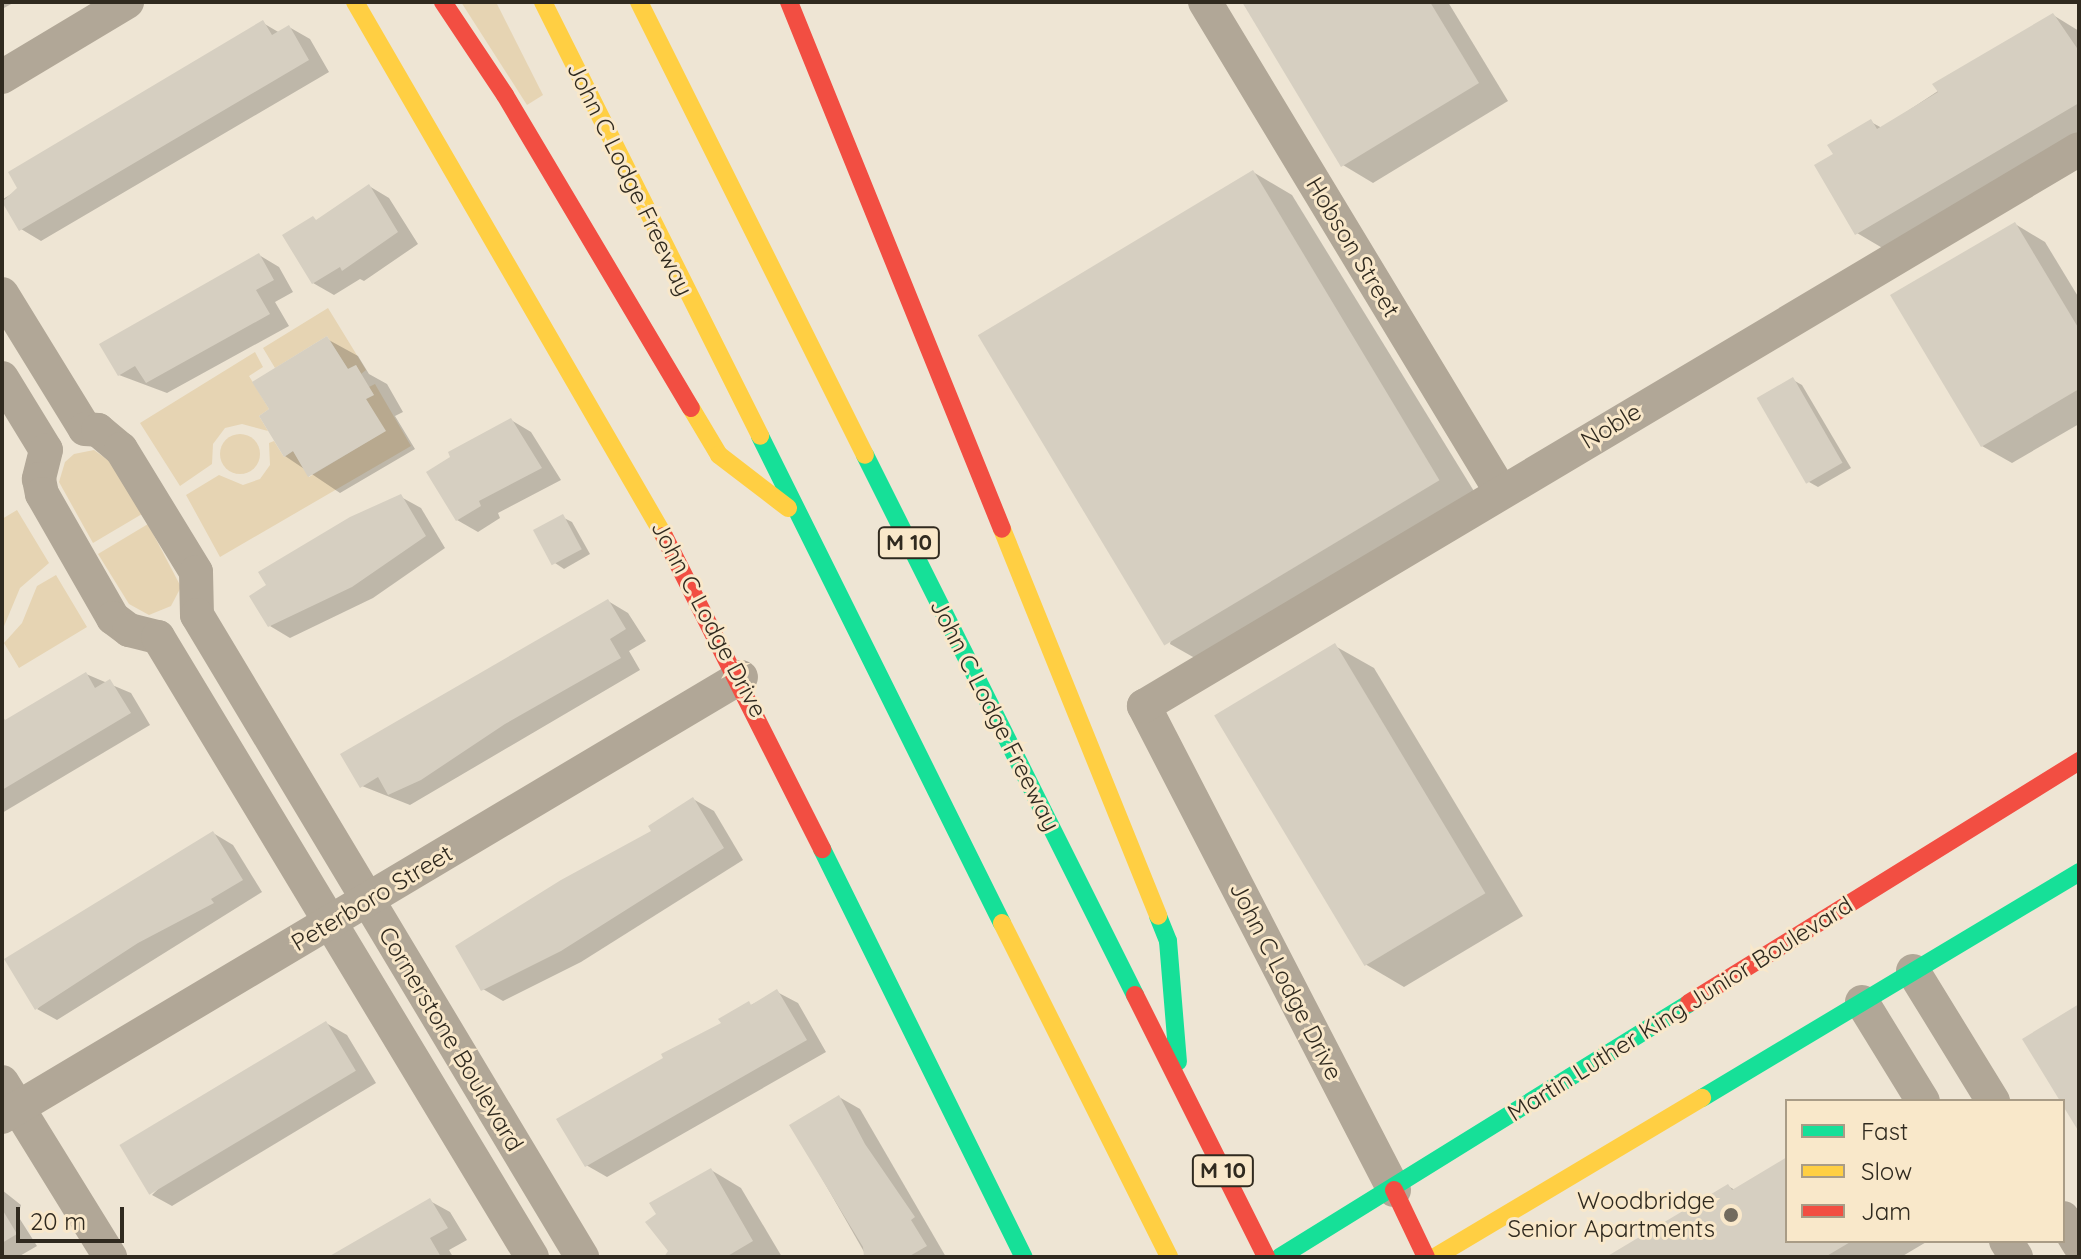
<!DOCTYPE html>
<html>
<head>
<meta charset="utf-8">
<style>
	body { margin:0 }
	#map { position:relative; width:2081px; height:1259px; overflow:hidden; background:#eee5d4; font-family:Quicksand,sans-serif }
	div>[style] { position:absolute }
	.green>* { inset:0; background:#e6d4b3 }
	.round { border-radius:50% }
	.shadow>* { inset:0; background:#0003 }
	.building>* { inset:0; background:#d6cfc1; transform-origin:0 0 }
	.street>* { height:34px; margin:-17px; padding:0 17px; transform-origin:17px; border-radius:17px; background:#b1a797 }
	.fast>* { height:18px; margin:-9px; padding:0 9px; transform-origin:9px; border-radius:9px; background:#16e098 }
	.slow>* { height:18px; margin:-9px; padding:0 9px; transform-origin:9px; border-radius:9px; background:#ffcf43 }
	.jam>* { height:18px; margin:-9px; padding:0 9px; transform-origin:9px; border-radius:9px; background:#f24e42 }
	.dots>* { width:22px; height:22px; translate:-50% -50%; box-sizing:border-box; border:4px solid #f9e8ca; border-radius:50% }
	span { translate:-50% -50%; white-space:nowrap; text-align:center; line-height:1.15; -webkit-text-stroke:6px #f9e8ca; paint-order:stroke }
	.shield-label span { padding:2px 6px; background:#f9e8ca; border:2px solid; border-radius:6px; -webkit-text-stroke-width:0 }
	.shield-label { font-size:22px; color:#302a1f; font-weight:700 }
	.street-label { font-size:24px; color:#302a1f }
	.poi-label { font-size:24px; color:#302a1f }
	.right { translate:-100% -50%; text-align:right }
	.frame { position:absolute; inset:0; border:4px solid #302a1f; pointer-events:none }
	.legend { position:absolute; left:1785px; top:1099px; width:280px; height:144px; box-sizing:border-box; background:#f9e8ca; border:2px solid #a99c86; margin:0; padding:10px 14px; list-style:none; font-size:24px; color:#302a1f }
	.legend li { display:flex; align-items:center; gap:16px; height:40px }
	.legend b { width:40px; border:2px solid #a99c86 }
	.scale { position:absolute; left:16px; top:1207px; width:108px; height:36px; box-sizing:border-box; border:4px solid #302a1f; border-top:0; padding-left:10px; font-size:24px; line-height:28px; white-space:nowrap; color:#302a1f; -webkit-text-stroke:6px #f9e8ca; paint-order:stroke }
</style>
</head>
<body>
<div id="map">
	<div class="green">
		<i style="clip-path:polygon(461px 2px,496px 2px,543px 95px,527px 105px)"></i>
		<i style="clip-path:polygon(328px 308px,366px 370px,361px 374px,356px 365px,348px 369px,327px 336px,275px 368px,263px 348px)"></i>
		<i style="clip-path:polygon(255px 352px,263px 367px,249px 376px,269px 409px,259px 416px,268px 431px,242px 424px,225px 428px,213px 444px,212px 464px,180px 486px,140px 423px)"></i>
		<i style="clip-path:polygon(375px 384px,411px 446px,220px 557px,186px 495px,219px 475px,243px 485px,260px 479px,270px 465px,269px 443px,274px 441px,284px 457px,293px 451px,309px 477px,385px 431px,366px 399px,374px 395px,369px 387px)"></i>
		<i class="round" style="left:220px;top:434px;width:40px;height:40px"></i>
		<i style="clip-path:polygon(94px 450px,112px 463px,142px 514px,93px 543px,59px 482px,65px 462px,74px 454px)"></i>
		<i style="clip-path:polygon(17px 510px,49px 563px,20px 588px,2px 631px,2px 519px)"></i>
		<i style="clip-path:polygon(148px 524px,181px 587px,171px 606px,149px 615px,129px 604px,98px 554px)"></i>
		<i style="clip-path:polygon(56px 575px,87px 627px,19px 668px,4px 643px,22px 623px,37px 586px)"></i>
	</div>
	<div class="shadow">
		<i style="clip-path:polygon(2px 2px,15px 2px,2px 9px)"></i>
		<i style="clip-path:polygon(1244px 2px,1448px 2px,1508px 101px,1373px 183px,1343px 165px)"></i>
		<i style="clip-path:polygon(2053px 15px,2079px 31px,2079px 149px,1896px 256px,1857px 233px,1835px 154px,1871px 122px,1882px 128px)"></i>
		<i style="clip-path:polygon(263px 23px,280px 33px,289px 27px,310px 39px,329px 72px,41px 241px,21px 229px,3px 199px,20px 189px,11px 172px)"></i>
		<i style="clip-path:polygon(1253px 172px,1292px 195px,1480px 501px,1209px 666px,1170px 644px)"></i>
		<i style="clip-path:polygon(369px 186px,389px 198px,418px 244px,364px 281px,360px 279px,334px 295px,313px 283px,318px 221px)"></i>
		<i style="clip-path:polygon(2015px 224px,2045px 242px,2079px 298px,2079px 424px,2012px 463px,1982px 446px)"></i>
		<i style="clip-path:polygon(259px 255px,279px 267px,293px 292px,275px 302px,289px 326px,167px 393px,119px 375px)"></i>
		<i style="clip-path:polygon(327px 339px,358px 356px,369px 374px,387px 384px,403px 412px,395px 416px,415px 449px,340px 493px,285px 456px,272px 410px)"></i>
		<i style="clip-path:polygon(1793px 380px,1802px 385px,1851px 468px,1818px 487px,1809px 482px)"></i>
		<i style="clip-path:polygon(511px 420px,531px 432px,561px 480px,498px 513px,500px 518px,478px 532px,457px 520px)"></i>
		<i style="clip-path:polygon(401px 497px,421px 508px,445px 548px,373px 598px,290px 638px,270px 626px)"></i>
		<i style="clip-path:polygon(562px 517px,572px 522px,590px 554px,564px 569px,555px 563px)"></i>
		<i style="clip-path:polygon(608px 601px,628px 613px,646px 641px,629px 651px,640px 670px,410px 805px,362px 786px)"></i>
		<i style="clip-path:polygon(1335px 646px,1374px 668px,1523px 916px,1404px 987px,1365px 964px)"></i>
		<i style="clip-path:polygon(86px 674px,131px 693px,150px 725px,2px 813px,2px 724px)"></i>
		<i style="clip-path:polygon(693px 799px,714px 811px,743px 860px,581px 962px,503px 1001px,483px 989px)"></i>
		<i style="clip-path:polygon(213px 833px,233px 845px,262px 892px,57px 1020px,37px 1009px)"></i>
		<i style="clip-path:polygon(777px 992px,798px 1003px,826px 1052px,607px 1177px,586px 1165px,723px 1024px,721px 1020px)"></i>
		<i style="clip-path:polygon(326px 1023px,347px 1035px,376px 1083px,172px 1206px,152px 1195px)"></i>
		<i style="clip-path:polygon(839px 1097px,860px 1109px,946px 1257px,867px 1257px,792px 1126px)"></i>
		<i style="clip-path:polygon(1787px 1159px,1787px 1241px,1928px 1241px,1901px 1257px,1610px 1257px,1728px 1186px,1735px 1190px)"></i>
		<i style="clip-path:polygon(711px 1170px,741px 1188px,782px 1257px,667px 1257px)"></i>
		<i style="clip-path:polygon(2px 1190px,21px 1205px,18px 1216px,37px 1246px,18px 1257px,2px 1257px)"></i>
		<i style="clip-path:polygon(430px 1201px,450px 1212px,467px 1240px,449px 1250px,453px 1257px,332px 1257px)"></i>
	</div>
	<div class="building">
		<i style="clip-path:polygon(1242px 2px,1430px 2px,1479px 83px,1341px 167px)"></i>
		<i style="clip-path:polygon(2053px 13px,2079px 51px,2079px 103px,1855px 235px,1814px 165px,1833px 154px,1827px 145px,1871px 119px,1877px 129px,1938px 92px,1932px 84px)"></i>
		<i style="clip-path:polygon(263px 20px,272px 35px,289px 25px,309px 60px,19px 231px,2px 202px,17px 188px,8px 172px)"></i>
		<i style="left:1253px;top:170px;width:362px;height:321px;rotate:59deg"></i>
		<i style="clip-path:polygon(369px 184px,398px 232px,342px 271px,340px 267px,312px 284px,282px 235px,313px 216px,316px 220px)"></i>
		<i style="clip-path:polygon(2015px 222px,2079px 329px,2079px 389px,1981px 447px,1890px 295px)"></i>
		<i style="clip-path:polygon(259px 253px,274px 280px,256px 290px,270px 314px,146px 383px,135px 366px,118px 376px,99px 344px)"></i>
		<i style="clip-path:polygon(327px 336px,348px 369px,356px 365px,374px 395px,366px 399px,386px 431px,308px 477px,293px 451px,284px 457px,259px 416px,269px 409px,252px 382px)"></i>
		<i style="left:1793px;top:377px;width:99px;height:42px;rotate:60deg"></i>
		<i style="clip-path:polygon(511px 418px,542px 468px,479px 501px,481px 506px,456px 521px,426px 472px,450px 457px,448px 452px)"></i>
		<i style="clip-path:polygon(401px 494px,426px 536px,352px 587px,268px 627px,249px 596px,266px 585px,258px 572px,350px 517px)"></i>
		<i style="left:563px;top:514px;width:40px;height:34px;rotate:62deg"></i>
		<i style="clip-path:polygon(608px 599px,626px 629px,610px 639px,621px 658px,505px 724px,421px 780px,388px 795px,378px 777px,360px 788px,340px 754px)"></i>
		<i style="left:1335px;top:643px;width:292px;height:141px;rotate:59deg"></i>
		<i style="clip-path:polygon(86px 672px,95px 688px,110px 679px,131px 713px,2px 790px,2px 715px,5px 720px)"></i>
		<i style="clip-path:polygon(693px 797px,724px 848px,561px 951px,481px 991px,455px 946px,561px 880px,651px 831px,648px 826px)"></i>
		<i style="clip-path:polygon(213px 831px,243px 880px,211px 899px,214px 903px,138px 943px,35px 1010px,4px 959px)"></i>
		<i style="clip-path:polygon(777px 989px,807px 1040px,585px 1167px,556px 1119px,663px 1058px,661px 1054px,721px 1023px,718px 1019px,749px 1001px,751px 1005px)"></i>
		<i style="clip-path:polygon(2079px 1004px,2079px 1132px,2022px 1039px)"></i>
		<i style="left:326px;top:1021px;width:58px;height:241px;rotate:59deg"></i>
		<i style="clip-path:polygon(839px 1095px,865px 1144px,915px 1217px,911px 1220px,927px 1246px,908px 1257px,864px 1257px,863px 1247px,789px 1125px)"></i>
		<i style="clip-path:polygon(1787px 1157px,1787px 1241px,1852px 1241px,1825px 1257px,1606px 1257px,1728px 1184px,1732px 1190px)"></i>
		<i style="clip-path:polygon(711px 1168px,753px 1241px,726px 1257px,664px 1257px,668px 1251px,645px 1222px,656px 1214px,649px 1203px)"></i>
		<i style="clip-path:polygon(430px 1198px,448px 1228px,430px 1238px,441px 1257px,328px 1257px)"></i>
		<i style="clip-path:polygon(2px 1209px,17px 1234px,2px 1243px)"></i>
	</div>
	<div class="street">
		<i style="left:1205px;top:2px;width:572px;rotate:58.86deg"></i>
		<i style="left:2px;top:77px;width:146px;rotate:-31deg"></i>
		<i style="left:2px;top:294px;width:158px;rotate:58.4deg"></i>
		<i style="left:85px;top:429px;width:13px;rotate:4deg"></i>
		<i style="left:98px;top:430px;width:30px;rotate:40deg"></i>
		<i style="left:121px;top:449px;width:144px;rotate:58.6deg"></i>
		<i style="left:196px;top:572px;width:43px;rotate:88.7deg"></i>
		<i style="left:197px;top:615px;width:749px;rotate:59.05deg"></i>
		<i style="left:2px;top:378px;width:84px;rotate:58.6deg"></i>
		<i style="left:46px;top:450px;width:30px;rotate:104deg"></i>
		<i style="left:39px;top:479px;width:15px;rotate:79deg"></i>
		<i style="left:42px;top:494px;width:143px;rotate:60.2deg"></i>
		<i style="left:113px;top:618px;width:20px;rotate:37deg"></i>
		<i style="left:129px;top:630px;width:30px;rotate:14deg"></i>
		<i style="left:158px;top:637px;width:724px;rotate:58.9deg"></i>
		<i style="left:1913px;top:971px;width:153px;rotate:58.4deg"></i>
		<i style="left:1862px;top:1002px;width:116px;rotate:58.4deg"></i>
		<i style="left:2px;top:1082px;width:206px;rotate:58.3deg"></i>
		<i style="left:2px;top:1117px;width:860px;rotate:-30.77deg"></i>
		<i style="left:1394px;top:1190px;width:545px;rotate:-117.32deg"></i>
		<i style="left:1144px;top:706px;width:1088px;rotate:-30.78deg"></i>
		<i style="left:2063px;top:1218px;width:31px;rotate:59deg"></i>
		<i style="left:2006px;top:1241px;width:19px;rotate:58deg"></i>
	</div>
	<div class="fast">
		<i style="left:760px;top:436px;width:544px;rotate:63.58deg"></i>
		<i style="left:865px;top:455px;width:604px;rotate:63.43deg"></i>
		<i style="left:822px;top:849px;width:455px;rotate:63.7deg"></i>
		<i style="left:1158px;top:916px;width:27px;rotate:68deg"></i>
		<i style="left:1168px;top:941px;width:121px;rotate:85.3deg"></i>
		<i style="left:1702px;top:1098px;width:440px;rotate:-30.9deg"></i>
		<i style="left:1280px;top:1257px;width:481px;rotate:-31.8deg"></i>
	</div>
	<div class="slow">
		<i style="left:355px;top:2px;width:617px;rotate:59.94deg"></i>
		<i style="left:543px;top:2px;width:485px;rotate:63.4deg"></i>
		<i style="left:639px;top:2px;width:506px;rotate:63.49deg"></i>
		<i style="left:691px;top:408px;width:55px;rotate:59.2deg"></i>
		<i style="left:719px;top:455px;width:87px;rotate:37.5deg"></i>
		<i style="left:1002px;top:529px;width:417px;rotate:68deg"></i>
		<i style="left:1002px;top:923px;width:373px;rotate:63.4deg"></i>
		<i style="left:1435px;top:1257px;width:311px;rotate:-30.8deg"></i>
	</div>
	<div class="jam">
		<i style="left:443px;top:2px;width:112px;rotate:56.3deg"></i>
		<i style="left:505px;top:95px;width:364px;rotate:59.3deg"></i>
		<i style="left:789px;top:2px;width:568px;rotate:67.99deg"></i>
		<i style="left:664px;top:536px;width:351px;rotate:63.2deg"></i>
		<i style="left:1135px;top:995px;width:293px;rotate:63.4deg"></i>
		<i style="left:1689px;top:1003px;width:459px;rotate:-31.8deg"></i>
		<i style="left:1394px;top:1190px;width:74px;rotate:64.5deg"></i>
	</div>
	<div class="dots">
		<i style="left:1731px;top:1215px;background:#726b5e"></i>
	</div>
	<div class="shield-label">
		<span style="left:909px;top:543px">M 10</span>
		<span style="left:1223px;top:1171px">M 10</span>
	</div>
	<div class="street-label">
		<span style="left:630px;top:179px;rotate:64deg">John C Lodge Freeway</span>
		<span style="left:1353px;top:247px;rotate:59deg">Hobson Street</span>
		<span style="left:1611px;top:426px;rotate:-31deg">Noble</span>
		<span style="left:709px;top:619px;rotate:62deg">John C Lodge Drive</span>
		<span style="left:995px;top:715px;rotate:63deg">John C Lodge Freeway</span>
		<span style="left:372px;top:898px;rotate:-31deg">Peterboro Street</span>
		<span style="left:1286px;top:981px;rotate:63deg">John C Lodge Drive</span>
		<span style="left:1680px;top:1009px;rotate:-32deg">Martin Luther King Junior Boulevard</span>
		<span style="left:451px;top:1039px;rotate:59deg">Cornerstone Boulevard</span>
	</div>
	<div class="poi-label">
		<span class="right" style="left:1715px;top:1215px">Woodbridge<br>Senior Apartments</span>
	</div>
	<div class="frame"></div>
	<ul class="legend">
	<li><b style="height:10px;background:#16e098"></b>Fast</li>
	<li><b style="height:10px;background:#ffcf43"></b>Slow</li>
	<li><b style="height:10px;background:#f24e42"></b>Jam</li>
	</ul>
	<div class="scale">20 m</div>
</div>
</body>
</html>
